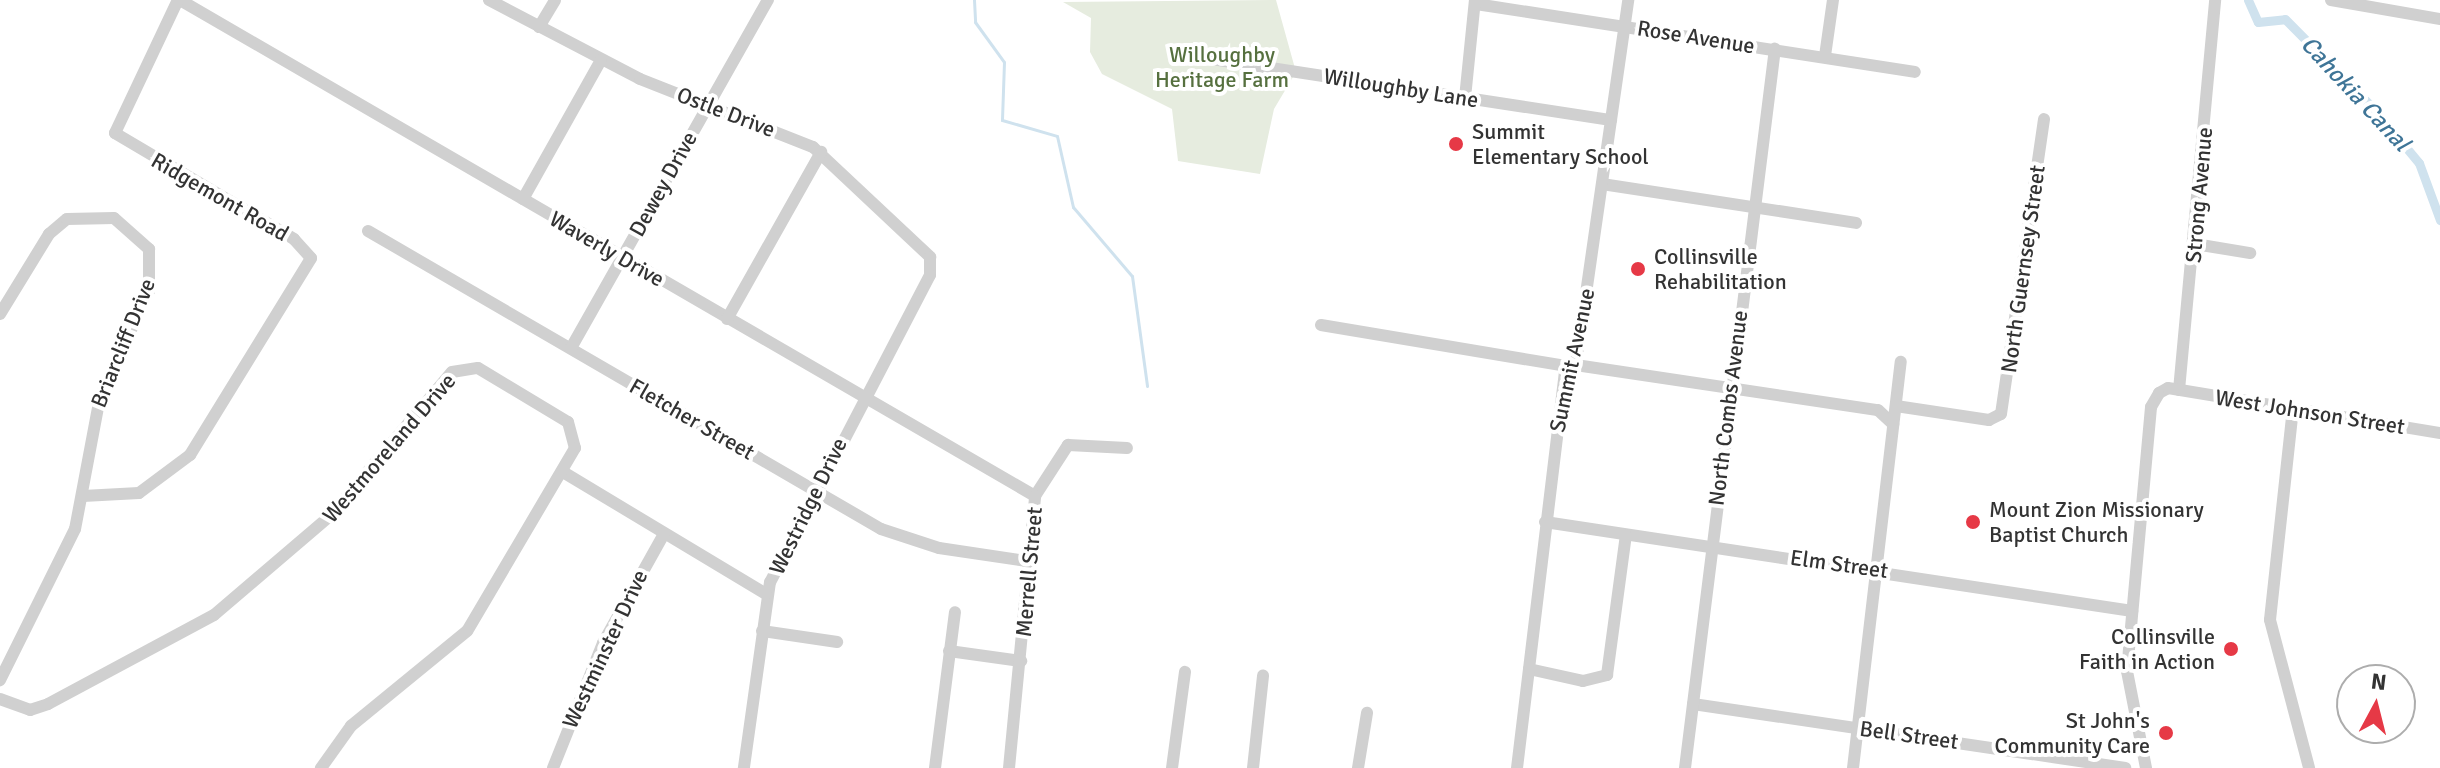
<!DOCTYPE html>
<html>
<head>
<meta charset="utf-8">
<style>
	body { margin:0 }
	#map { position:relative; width:2440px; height:768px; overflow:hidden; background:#fff; font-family:Signika,sans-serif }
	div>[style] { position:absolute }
	.green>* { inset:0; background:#e6ecdf }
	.stream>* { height:3px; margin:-1.5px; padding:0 1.5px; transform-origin:1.5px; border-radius:1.5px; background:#cfe2ee }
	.canal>* { height:9px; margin:-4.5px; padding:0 4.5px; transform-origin:4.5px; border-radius:4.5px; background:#cfe2ee }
	.minor>* { height:12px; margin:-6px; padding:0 6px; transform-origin:6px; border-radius:6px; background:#d0d0d0 }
	.dots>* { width:22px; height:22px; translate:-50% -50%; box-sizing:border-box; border:4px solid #fff; border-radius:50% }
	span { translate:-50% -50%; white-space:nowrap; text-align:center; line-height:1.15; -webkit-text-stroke:8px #fff; paint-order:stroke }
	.street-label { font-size:22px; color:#333 }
	.park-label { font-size:22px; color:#56703f }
	.poi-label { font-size:22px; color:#333 }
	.left { translate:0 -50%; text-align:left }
	.right { translate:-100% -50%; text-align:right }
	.water-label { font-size:24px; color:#3f7597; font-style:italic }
	.north { position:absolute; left:2336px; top:664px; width:80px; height:80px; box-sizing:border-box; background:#fff; border:2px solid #adadad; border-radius:50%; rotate:7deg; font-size:22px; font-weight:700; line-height:32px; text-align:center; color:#333 }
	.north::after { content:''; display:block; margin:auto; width:28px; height:36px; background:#e63946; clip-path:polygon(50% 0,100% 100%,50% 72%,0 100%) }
</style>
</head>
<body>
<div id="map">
	<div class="green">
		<i style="clip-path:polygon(1276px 0,1296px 72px,1274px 109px,1260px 174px,1178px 161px,1172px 109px,1102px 74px,1090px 52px,1091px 18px,1063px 2px)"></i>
	</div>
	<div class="stream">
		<i style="left:974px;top:0;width:22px;rotate:87deg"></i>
		<i style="left:975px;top:22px;width:49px;rotate:54.1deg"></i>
		<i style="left:1004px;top:62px;width:58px;rotate:92deg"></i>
		<i style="left:1002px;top:120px;width:57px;rotate:16.2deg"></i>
		<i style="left:1057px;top:136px;width:73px;rotate:77.3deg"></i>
		<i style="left:1073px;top:207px;width:91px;rotate:49.5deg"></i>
		<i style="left:1132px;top:276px;width:111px;rotate:82.2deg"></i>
	</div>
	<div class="canal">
		<i style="left:2248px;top:0;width:24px;rotate:66deg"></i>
		<i style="left:2258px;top:22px;width:27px;rotate:-6deg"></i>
		<i style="left:2285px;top:19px;width:128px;rotate:45.3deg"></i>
		<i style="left:2375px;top:110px;width:69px;rotate:50.3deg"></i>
		<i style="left:2419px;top:163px;width:61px;rotate:69.8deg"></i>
	</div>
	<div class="minor">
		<i style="left:180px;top:0;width:988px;rotate:30.12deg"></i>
		<i style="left:489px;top:0;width:170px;rotate:27.6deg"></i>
		<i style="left:640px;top:79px;width:186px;rotate:21.5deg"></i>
		<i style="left:813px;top:147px;width:161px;rotate:43.2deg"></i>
		<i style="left:930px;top:257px;width:18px;rotate:90deg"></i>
		<i style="left:930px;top:275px;width:346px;rotate:117.5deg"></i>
		<i style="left:770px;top:582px;width:188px;rotate:98deg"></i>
		<i style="left:2331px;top:0;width:111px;rotate:9.9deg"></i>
		<i style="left:1476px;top:4px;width:444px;rotate:8.8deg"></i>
		<i style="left:539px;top:27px;width:31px;rotate:-59deg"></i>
		<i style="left:1192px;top:56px;width:424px;rotate:8.7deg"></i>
		<i style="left:1825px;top:56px;width:57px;rotate:-81.9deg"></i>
		<i style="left:1465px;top:98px;width:99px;rotate:-84.2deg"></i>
		<i style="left:1602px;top:184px;width:257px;rotate:8.7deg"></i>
		<i style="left:523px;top:199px;width:159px;rotate:-60.7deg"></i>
		<i style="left:368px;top:231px;width:593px;rotate:30.15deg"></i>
		<i style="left:881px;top:529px;width:61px;rotate:18.1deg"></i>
		<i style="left:939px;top:548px;width:95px;rotate:8.5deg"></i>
		<i style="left:2195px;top:244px;width:56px;rotate:9.3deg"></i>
		<i style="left:0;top:314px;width:94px;rotate:-58.5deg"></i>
		<i style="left:49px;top:234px;width:23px;rotate:-40deg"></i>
		<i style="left:67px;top:219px;width:47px;rotate:-1.2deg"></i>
		<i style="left:114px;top:218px;width:47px;rotate:41.5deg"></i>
		<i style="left:149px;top:249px;width:42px;rotate:90deg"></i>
		<i style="left:149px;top:291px;width:117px;rotate:114.8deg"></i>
		<i style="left:100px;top:397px;width:134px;rotate:100.7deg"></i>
		<i style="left:75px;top:529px;width:169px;rotate:116.4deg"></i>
		<i style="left:727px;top:319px;width:192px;rotate:-60.6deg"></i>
		<i style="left:1321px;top:325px;width:248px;rotate:9.5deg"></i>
		<i style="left:571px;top:348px;width:400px;rotate:-60.5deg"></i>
		<i style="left:1576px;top:363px;width:367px;rotate:-81.8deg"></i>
		<i style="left:1569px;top:364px;width:312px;rotate:8.5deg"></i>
		<i style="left:1878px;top:410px;width:21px;rotate:43deg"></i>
		<i style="left:2179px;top:390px;width:392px;rotate:-84.7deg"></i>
		<i style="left:1896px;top:406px;width:94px;rotate:8.6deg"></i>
		<i style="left:1989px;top:420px;width:13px;rotate:-27deg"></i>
		<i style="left:2001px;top:414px;width:298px;rotate:-81.7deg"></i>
		<i style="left:2293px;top:408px;width:213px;rotate:96.2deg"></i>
		<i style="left:2270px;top:620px;width:153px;rotate:75.2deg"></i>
		<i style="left:563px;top:472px;width:237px;rotate:31deg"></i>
		<i style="left:83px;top:496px;width:56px;rotate:-3.1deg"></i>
		<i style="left:139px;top:493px;width:64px;rotate:-36.7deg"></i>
		<i style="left:190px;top:455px;width:231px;rotate:-58.4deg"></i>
		<i style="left:311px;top:258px;width:25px;rotate:-132deg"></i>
		<i style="left:294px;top:239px;width:208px;rotate:-149.4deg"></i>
		<i style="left:115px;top:133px;width:147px;rotate:-64.7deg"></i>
		<i style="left:1035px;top:496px;width:61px;rotate:-57.1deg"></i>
		<i style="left:1068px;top:445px;width:59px;rotate:2.9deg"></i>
		<i style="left:1545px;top:522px;width:594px;rotate:8.62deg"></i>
		<i style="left:762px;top:631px;width:76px;rotate:8.3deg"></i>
		<i style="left:949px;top:651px;width:73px;rotate:7.9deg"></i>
		<i style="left:1529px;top:669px;width:55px;rotate:12.5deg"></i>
		<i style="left:1583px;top:681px;width:25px;rotate:-14deg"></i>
		<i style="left:1607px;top:675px;width:141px;rotate:-82.3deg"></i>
		<i style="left:0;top:699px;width:32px;rotate:20deg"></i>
		<i style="left:30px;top:710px;width:19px;rotate:-18deg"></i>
		<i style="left:48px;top:704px;width:188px;rotate:-28.2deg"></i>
		<i style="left:214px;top:615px;width:154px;rotate:-40.5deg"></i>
		<i style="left:331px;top:515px;width:187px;rotate:-49.8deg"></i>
		<i style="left:452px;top:372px;width:26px;rotate:-9deg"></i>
		<i style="left:478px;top:368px;width:105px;rotate:31deg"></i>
		<i style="left:568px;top:422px;width:27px;rotate:75deg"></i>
		<i style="left:575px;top:448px;width:212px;rotate:120.5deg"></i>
		<i style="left:467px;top:631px;width:150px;rotate:140.7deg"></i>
		<i style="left:351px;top:726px;width:52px;rotate:125.5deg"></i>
		<i style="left:1693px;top:704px;width:437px;rotate:8.4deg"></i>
		<i style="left:553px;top:768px;width:135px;rotate:-68.2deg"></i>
		<i style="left:603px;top:643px;width:125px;rotate:-60.8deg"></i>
		<i style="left:935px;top:768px;width:157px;rotate:-82.7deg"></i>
		<i style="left:1009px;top:768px;width:273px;rotate:-84.5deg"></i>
		<i style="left:1172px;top:768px;width:97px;rotate:-82.3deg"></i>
		<i style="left:1253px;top:768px;width:93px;rotate:-83.8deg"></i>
		<i style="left:1358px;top:768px;width:56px;rotate:-80.7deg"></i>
		<i style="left:1517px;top:768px;width:405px;rotate:-83.1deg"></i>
		<i style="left:1685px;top:768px;width:725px;rotate:-82.87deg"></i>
		<i style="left:1853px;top:768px;width:409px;rotate:-83.3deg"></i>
		<i style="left:2146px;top:768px;width:99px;rotate:-101.1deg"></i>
		<i style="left:2127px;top:671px;width:265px;rotate:-84.8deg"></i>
		<i style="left:2151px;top:407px;width:16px;rotate:-60deg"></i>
		<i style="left:2159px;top:393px;width:10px;rotate:-29deg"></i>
		<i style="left:2168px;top:388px;width:276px;rotate:9.4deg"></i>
	</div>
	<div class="dots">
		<i style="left:1456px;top:144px;background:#e63946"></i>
		<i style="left:1638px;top:269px;background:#e63946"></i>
		<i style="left:1973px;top:522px;background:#e63946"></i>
		<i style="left:2231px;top:649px;background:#e63946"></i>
		<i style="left:2166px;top:733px;background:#e63946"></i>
	</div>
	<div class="street-label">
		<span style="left:1696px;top:37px;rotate:9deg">Rose Avenue</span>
		<span style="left:1401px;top:88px;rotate:9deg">Willoughby Lane</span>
		<span style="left:726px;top:112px;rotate:21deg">Ostle Drive</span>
		<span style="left:663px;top:184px;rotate:-61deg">Dewey Drive</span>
		<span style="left:2199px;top:195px;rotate:-85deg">Strong Avenue</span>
		<span style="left:220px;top:197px;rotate:30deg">Ridgemont Road</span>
		<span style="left:607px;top:249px;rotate:30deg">Waverly Drive</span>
		<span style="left:2023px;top:269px;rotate:-82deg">North Guernsey Street</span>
		<span style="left:123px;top:343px;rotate:-68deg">Briarcliff Drive</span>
		<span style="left:1572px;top:360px;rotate:-78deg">Summit Avenue</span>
		<span style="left:1728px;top:408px;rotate:-83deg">North Combs Avenue</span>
		<span style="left:2310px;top:412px;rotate:9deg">West Johnson Street</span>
		<span style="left:692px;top:419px;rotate:30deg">Fletcher Street</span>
		<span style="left:389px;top:448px;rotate:-49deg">Westmoreland Drive</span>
		<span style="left:808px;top:506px;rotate:-64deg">Westridge Drive</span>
		<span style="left:1839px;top:564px;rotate:8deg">Elm Street</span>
		<span style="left:1029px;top:572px;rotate:-85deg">Merrell Street</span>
		<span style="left:605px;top:649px;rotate:-65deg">Westminster Drive</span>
		<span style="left:1909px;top:735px;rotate:8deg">Bell Street</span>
	</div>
	<div class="park-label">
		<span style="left:1222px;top:67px">Willoughby<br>Heritage Farm</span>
	</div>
	<div class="poi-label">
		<span class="left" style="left:1472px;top:144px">Summit<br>Elementary School</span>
		<span class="left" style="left:1654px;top:269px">Collinsville<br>Rehabilitation</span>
		<span class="left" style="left:1989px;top:522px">Mount Zion Missionary<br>Baptist Church</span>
		<span class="right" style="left:2215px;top:649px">Collinsville<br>Faith in Action</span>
		<span class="right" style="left:2150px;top:733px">St John's<br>Community Care</span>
	</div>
	<div class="water-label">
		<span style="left:2355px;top:94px;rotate:47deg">Cahokia Canal</span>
	</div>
	<div class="north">N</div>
</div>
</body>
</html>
